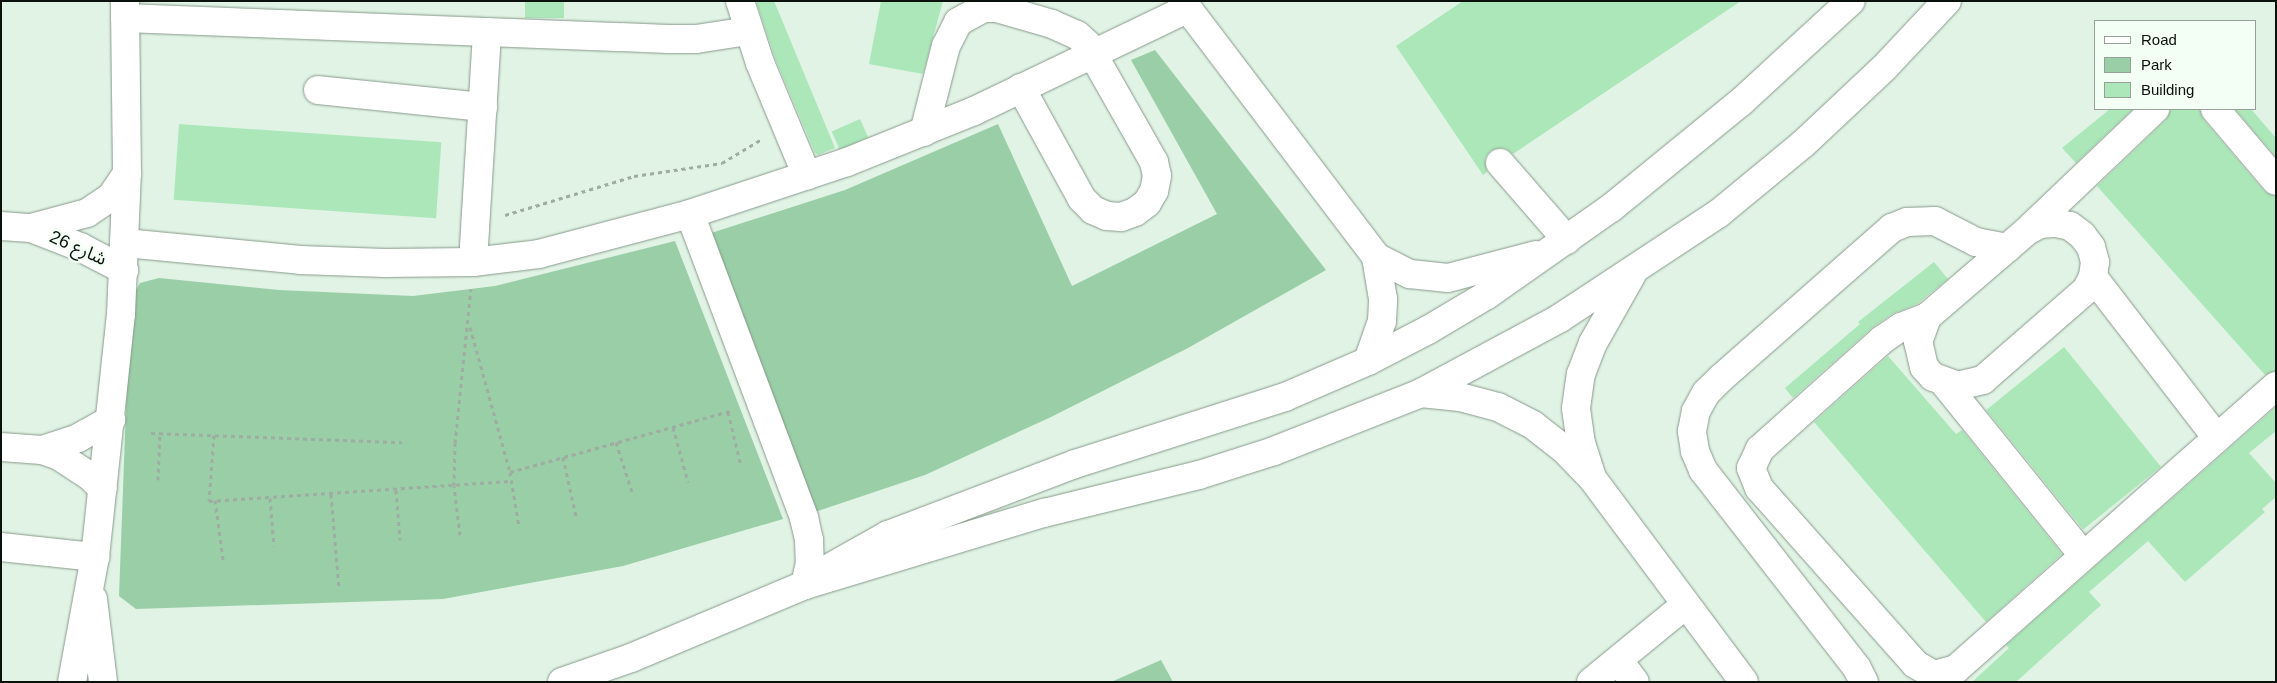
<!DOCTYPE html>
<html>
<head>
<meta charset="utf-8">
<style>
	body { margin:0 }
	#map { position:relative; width:2277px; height:683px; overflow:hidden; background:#e0f3e4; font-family:Helvetica,"Noto Sans Arabic",sans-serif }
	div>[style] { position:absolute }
	.green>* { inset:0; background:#99cea6 }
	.building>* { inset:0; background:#abe7b9; transform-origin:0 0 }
	.path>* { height:3px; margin-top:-1.5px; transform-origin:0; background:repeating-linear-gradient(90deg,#9eada1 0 4px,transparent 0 8px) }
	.roads { filter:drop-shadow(0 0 1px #87998b) drop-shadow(0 0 1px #87998b) }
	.minor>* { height:28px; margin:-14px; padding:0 14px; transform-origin:14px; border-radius:14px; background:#fff }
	span { translate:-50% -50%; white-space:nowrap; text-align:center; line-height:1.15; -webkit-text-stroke:5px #f3fef5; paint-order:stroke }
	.street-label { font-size:18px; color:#0b110c }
	.frame { position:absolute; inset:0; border:2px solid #0b110c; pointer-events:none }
	.legend { position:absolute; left:2094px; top:20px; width:162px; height:90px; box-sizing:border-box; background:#f3fef5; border:1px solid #969f98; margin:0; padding:6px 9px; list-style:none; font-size:15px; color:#0b110c }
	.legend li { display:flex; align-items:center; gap:10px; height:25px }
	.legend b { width:25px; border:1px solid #969f98 }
</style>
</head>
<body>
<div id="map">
	<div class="green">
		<i style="clip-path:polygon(1155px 50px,1326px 270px,1188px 348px,1051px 417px,925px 475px,812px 513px,705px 235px,845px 190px,998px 124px,1072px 286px,1217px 214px,1131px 60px)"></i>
		<i style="clip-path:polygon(675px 241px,783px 519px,623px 566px,443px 599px,136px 609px,119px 596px,130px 301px,140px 283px,159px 278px,279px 290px,413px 296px,495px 286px)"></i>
		<i style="clip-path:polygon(1161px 660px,1173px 682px,1111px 682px)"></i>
	</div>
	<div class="building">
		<i style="left:525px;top:1px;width:39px;height:17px"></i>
		<i style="clip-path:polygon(756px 1px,774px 1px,835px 148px,818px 155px,815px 153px,775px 58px)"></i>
		<i style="clip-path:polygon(881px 1px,943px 1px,923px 74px,869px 64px)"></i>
		<i style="clip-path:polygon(1463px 1px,1741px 1px,1513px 154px,1505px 148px,1490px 151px,1485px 158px,1487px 172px,1483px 175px,1396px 46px)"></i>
		<i style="clip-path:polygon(2110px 109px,2133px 109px,2076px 163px,2062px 148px)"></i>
		<i style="clip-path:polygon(2170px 109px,2200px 109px,2203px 119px,2264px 191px,2276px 196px,2276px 371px,2265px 375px,2097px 186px,2166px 120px)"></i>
		<i style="clip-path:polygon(2235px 109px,2251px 109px,2276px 138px,2276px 157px)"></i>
		<i style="left:860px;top:119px;width:20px;height:31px;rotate:66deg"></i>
		<i style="left:179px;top:124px;width:263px;height:76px;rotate:4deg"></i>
		<i style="clip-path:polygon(1934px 262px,1948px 279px,1917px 304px,1892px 314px,1873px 327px,1793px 398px,1785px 388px,1860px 324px,1858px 322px)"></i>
		<i style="left:2064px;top:347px;width:154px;height:100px;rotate:51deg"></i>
		<i style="clip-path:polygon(1888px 356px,1956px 434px,1962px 430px,2062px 554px,1986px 622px,1814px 422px)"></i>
		<i style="clip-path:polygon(2276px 407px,2276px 431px,2249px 453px,2276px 483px,2276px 497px,2262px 509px,2265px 512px,2185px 582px,2148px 541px,2089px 592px,2101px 605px,2016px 682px,1972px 682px,2009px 648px,2006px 645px)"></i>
	</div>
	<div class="path">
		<i style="left:505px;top:215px;width:135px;rotate:-16.8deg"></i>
		<i style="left:634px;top:176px;width:89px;rotate:-8.4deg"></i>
		<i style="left:722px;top:163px;width:47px;rotate:-31deg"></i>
		<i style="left:470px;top:327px;width:150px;rotate:74.6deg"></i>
		<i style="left:510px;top:472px;width:56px;rotate:80.7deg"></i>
		<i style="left:728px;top:412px;width:56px;rotate:76.5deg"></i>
		<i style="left:673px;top:427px;width:57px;rotate:74.7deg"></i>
		<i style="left:151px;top:433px;width:251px;rotate:2.1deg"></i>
		<i style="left:214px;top:435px;width:66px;rotate:94.3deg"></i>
		<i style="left:209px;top:501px;width:303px;rotate:-3.8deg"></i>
		<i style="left:616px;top:442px;width:56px;rotate:72.2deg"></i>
		<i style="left:563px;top:457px;width:60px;rotate:77.6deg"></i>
		<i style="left:510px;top:472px;width:231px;rotate:-15.5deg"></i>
		<i style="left:158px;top:480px;width:47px;rotate:-87.6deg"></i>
		<i style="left:396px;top:490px;width:50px;rotate:85.4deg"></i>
		<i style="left:331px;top:494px;width:96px;rotate:85.2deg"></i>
		<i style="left:270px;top:498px;width:48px;rotate:85.2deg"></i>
		<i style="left:215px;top:500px;width:60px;rotate:82.3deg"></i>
		<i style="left:460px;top:535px;width:49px;rotate:-97deg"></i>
		<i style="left:454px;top:486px;width:43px;rotate:-88.7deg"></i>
		<i style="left:455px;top:443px;width:155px;rotate:-84.1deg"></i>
	</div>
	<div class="roads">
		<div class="minor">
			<i style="left:740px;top:1px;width:65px;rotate:72.1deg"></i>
			<i style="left:760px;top:63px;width:122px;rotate:67.4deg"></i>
			<i style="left:1182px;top:1px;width:321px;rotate:52.8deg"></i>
			<i style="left:1376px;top:257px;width:38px;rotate:27deg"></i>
			<i style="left:1410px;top:274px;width:38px;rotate:6deg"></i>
			<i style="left:1448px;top:278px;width:91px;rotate:-14.6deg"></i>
			<i style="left:125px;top:18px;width:544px;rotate:2.21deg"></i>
			<i style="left:669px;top:39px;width:27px"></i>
			<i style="left:696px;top:39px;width:53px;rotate:-8.7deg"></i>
			<i style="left:318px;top:90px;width:166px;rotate:5.9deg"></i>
			<i style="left:2215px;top:109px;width:94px;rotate:49.7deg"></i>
			<i style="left:924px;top:132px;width:89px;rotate:-75.7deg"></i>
			<i style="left:946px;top:46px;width:27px;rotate:-63deg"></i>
			<i style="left:958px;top:22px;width:29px;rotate:-29deg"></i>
			<i style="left:983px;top:8px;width:14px"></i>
			<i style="left:997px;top:8px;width:57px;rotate:16.2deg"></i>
			<i style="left:1052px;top:24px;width:27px;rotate:24deg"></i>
			<i style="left:1077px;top:35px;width:13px;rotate:42deg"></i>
			<i style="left:1087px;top:44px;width:136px;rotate:60.4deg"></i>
			<i style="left:1154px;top:162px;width:14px;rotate:78deg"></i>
			<i style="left:1157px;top:176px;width:15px;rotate:101deg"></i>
			<i style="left:1154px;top:191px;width:14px;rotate:120deg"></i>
			<i style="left:1147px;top:203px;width:15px;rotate:143deg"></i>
			<i style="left:1135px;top:212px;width:15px;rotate:160deg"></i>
			<i style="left:1121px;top:217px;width:14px;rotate:-176deg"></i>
			<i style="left:1107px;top:216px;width:15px;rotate:-157deg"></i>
			<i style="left:1093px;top:210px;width:16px;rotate:-135deg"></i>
			<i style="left:1082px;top:199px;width:127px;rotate:-118.8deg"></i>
			<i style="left:1500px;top:163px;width:102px;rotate:49deg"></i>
			<i style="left:690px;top:214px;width:325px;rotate:69.4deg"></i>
			<i style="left:804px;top:518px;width:23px;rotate:77deg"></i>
			<i style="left:809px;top:540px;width:23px;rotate:88deg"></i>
			<i style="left:810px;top:563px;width:23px;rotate:103deg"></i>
			<i style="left:2056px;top:223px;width:14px;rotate:12deg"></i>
			<i style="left:2070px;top:226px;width:15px;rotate:37deg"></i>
			<i style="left:2082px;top:235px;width:15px;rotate:53deg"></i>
			<i style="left:2091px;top:247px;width:16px;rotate:75deg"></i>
			<i style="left:2095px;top:262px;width:15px;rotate:98deg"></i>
			<i style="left:2093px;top:277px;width:15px;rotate:118deg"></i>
			<i style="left:2086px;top:290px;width:137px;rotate:138.9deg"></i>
			<i style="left:1983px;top:380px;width:26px;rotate:167deg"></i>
			<i style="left:1958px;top:386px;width:27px;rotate:-160deg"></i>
			<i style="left:1933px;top:377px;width:13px;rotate:-132deg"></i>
			<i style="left:1924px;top:367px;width:26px;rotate:-103deg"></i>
			<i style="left:1918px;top:342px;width:27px;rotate:-70deg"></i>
			<i style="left:1927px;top:317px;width:132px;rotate:-40.7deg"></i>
			<i style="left:2027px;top:231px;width:15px;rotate:-28deg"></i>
			<i style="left:2040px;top:224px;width:16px;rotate:-4deg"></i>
			<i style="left:1px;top:226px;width:30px;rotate:4deg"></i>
			<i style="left:31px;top:228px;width:58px;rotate:-15deg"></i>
			<i style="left:87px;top:213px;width:29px;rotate:-34deg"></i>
			<i style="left:111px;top:197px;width:29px;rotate:-56deg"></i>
			<i style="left:31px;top:228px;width:53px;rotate:21.2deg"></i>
			<i style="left:80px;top:247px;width:50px;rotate:27.6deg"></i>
			<i style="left:2030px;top:228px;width:173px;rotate:-43.6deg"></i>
			<i style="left:125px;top:243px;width:176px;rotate:5.5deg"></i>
			<i style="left:300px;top:260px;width:85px;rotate:2deg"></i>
			<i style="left:385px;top:263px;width:88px;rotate:-0.7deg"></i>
			<i style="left:473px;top:262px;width:66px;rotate:-6.9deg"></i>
			<i style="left:539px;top:254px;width:156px;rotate:-14.8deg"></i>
			<i style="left:690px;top:214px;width:165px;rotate:-18.3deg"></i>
			<i style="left:847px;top:162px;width:137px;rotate:-21.9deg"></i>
			<i style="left:974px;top:111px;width:236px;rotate:-25.6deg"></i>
			<i style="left:473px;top:262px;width:230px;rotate:-86.5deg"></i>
			<i style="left:2093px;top:277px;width:203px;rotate:52.4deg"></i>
			<i style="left:1927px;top:317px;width:28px;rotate:159deg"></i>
			<i style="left:1901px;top:327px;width:23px;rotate:146deg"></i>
			<i style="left:1882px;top:340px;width:164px;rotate:138.2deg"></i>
			<i style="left:1760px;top:449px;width:21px;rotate:115deg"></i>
			<i style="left:1751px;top:468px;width:22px;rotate:68deg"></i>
			<i style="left:1759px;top:488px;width:235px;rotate:48.4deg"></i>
			<i style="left:1915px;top:664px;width:22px;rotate:30deg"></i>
			<i style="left:1934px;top:675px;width:23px;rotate:-15deg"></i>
			<i style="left:1956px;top:669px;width:427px;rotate:-41.5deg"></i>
			<i style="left:1368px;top:361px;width:42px;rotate:-70.7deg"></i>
			<i style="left:1382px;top:321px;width:22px;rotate:-87deg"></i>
			<i style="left:1383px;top:299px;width:43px;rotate:-99.5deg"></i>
			<i style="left:1945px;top:384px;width:220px;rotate:51.1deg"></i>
			<i style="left:1421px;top:393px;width:39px;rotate:6deg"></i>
			<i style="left:1460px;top:397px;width:39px;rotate:15deg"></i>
			<i style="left:1498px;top:407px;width:39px;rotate:27deg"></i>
			<i style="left:1533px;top:425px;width:39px;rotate:38deg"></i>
			<i style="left:1564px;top:449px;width:40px;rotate:46deg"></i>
			<i style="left:1592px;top:478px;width:254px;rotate:53.3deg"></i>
			<i style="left:1px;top:447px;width:41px;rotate:4.2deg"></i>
			<i style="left:42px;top:450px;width:18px;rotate:19deg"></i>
			<i style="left:59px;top:456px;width:37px;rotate:33deg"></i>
			<i style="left:90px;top:476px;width:18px;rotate:45deg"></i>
			<i style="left:42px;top:450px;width:38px;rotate:-18deg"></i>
			<i style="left:78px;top:438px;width:38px;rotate:-29deg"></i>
			<i style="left:1591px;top:474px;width:32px;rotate:-108deg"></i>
			<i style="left:1581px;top:444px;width:36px;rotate:-98deg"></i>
			<i style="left:1576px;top:408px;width:34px;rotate:-82deg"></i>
			<i style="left:1581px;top:374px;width:33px;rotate:-69deg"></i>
			<i style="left:1593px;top:343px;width:79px;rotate:-60.5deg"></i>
			<i style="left:1px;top:547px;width:95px;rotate:6.1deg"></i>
			<i style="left:822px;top:572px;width:76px;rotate:-29.3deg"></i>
			<i style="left:888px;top:535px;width:200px;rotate:-20.8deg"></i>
			<i style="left:1075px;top:464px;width:220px;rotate:-17.7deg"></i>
			<i style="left:1285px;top:397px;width:90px;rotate:-23.4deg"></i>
			<i style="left:1368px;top:361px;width:68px;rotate:-27.3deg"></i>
			<i style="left:1428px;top:330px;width:69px;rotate:-30.7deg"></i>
			<i style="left:1487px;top:295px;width:151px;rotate:-35.1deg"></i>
			<i style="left:1611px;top:208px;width:168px;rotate:-39.2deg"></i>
			<i style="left:1741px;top:102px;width:149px;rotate:-42.6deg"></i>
			<i style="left:93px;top:599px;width:84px;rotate:83.1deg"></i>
			<i style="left:1619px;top:661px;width:26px;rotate:53deg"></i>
			<i style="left:72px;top:682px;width:127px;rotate:-79.6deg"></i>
			<i style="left:95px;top:557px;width:244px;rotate:-83.9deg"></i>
			<i style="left:121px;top:314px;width:141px;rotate:-87.6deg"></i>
			<i style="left:127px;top:173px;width:172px;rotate:-90.7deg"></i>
			<i style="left:562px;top:682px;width:73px;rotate:-19.2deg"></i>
			<i style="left:631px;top:658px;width:189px;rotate:-22.8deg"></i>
			<i style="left:805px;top:585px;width:250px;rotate:-16.8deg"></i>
			<i style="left:1044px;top:513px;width:160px;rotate:-13.8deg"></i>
			<i style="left:1199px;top:475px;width:79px;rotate:-17.7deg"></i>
			<i style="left:1274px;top:451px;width:158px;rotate:-21.5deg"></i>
			<i style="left:1421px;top:393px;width:158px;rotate:-28.3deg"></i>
			<i style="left:1560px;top:318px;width:189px;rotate:-33.4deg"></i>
			<i style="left:1718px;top:214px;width:110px;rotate:-39.5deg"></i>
			<i style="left:1803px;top:144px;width:111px;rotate:-43.2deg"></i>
			<i style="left:1884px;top:68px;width:92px;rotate:-46.8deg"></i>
			<i style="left:1591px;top:682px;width:122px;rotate:-39.3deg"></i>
			<i style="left:1864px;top:682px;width:16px;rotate:-117deg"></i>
			<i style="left:1857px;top:668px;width:251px;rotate:-127.9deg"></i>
			<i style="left:1703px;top:470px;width:21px;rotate:-113deg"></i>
			<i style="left:1695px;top:451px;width:20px;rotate:-99deg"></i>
			<i style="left:1692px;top:431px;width:20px;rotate:-79deg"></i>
			<i style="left:1696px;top:411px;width:21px;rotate:-61deg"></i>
			<i style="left:1706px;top:393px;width:20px;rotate:-45deg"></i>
			<i style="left:1720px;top:379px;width:229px;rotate:-41.3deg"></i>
			<i style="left:1892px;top:228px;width:16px;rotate:-22deg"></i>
			<i style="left:1907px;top:222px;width:28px;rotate:-2deg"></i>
			<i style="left:1935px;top:221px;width:46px;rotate:27.1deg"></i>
			<i style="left:1976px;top:242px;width:32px;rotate:11deg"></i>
		</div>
	</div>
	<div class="street-label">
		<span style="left:78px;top:248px;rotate:24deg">شارع 26</span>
	</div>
	<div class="frame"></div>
	<ul class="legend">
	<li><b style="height:6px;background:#fff"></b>Road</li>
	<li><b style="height:14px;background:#99cea6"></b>Park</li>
	<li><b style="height:14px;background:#abe7b9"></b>Building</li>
	</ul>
</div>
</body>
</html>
